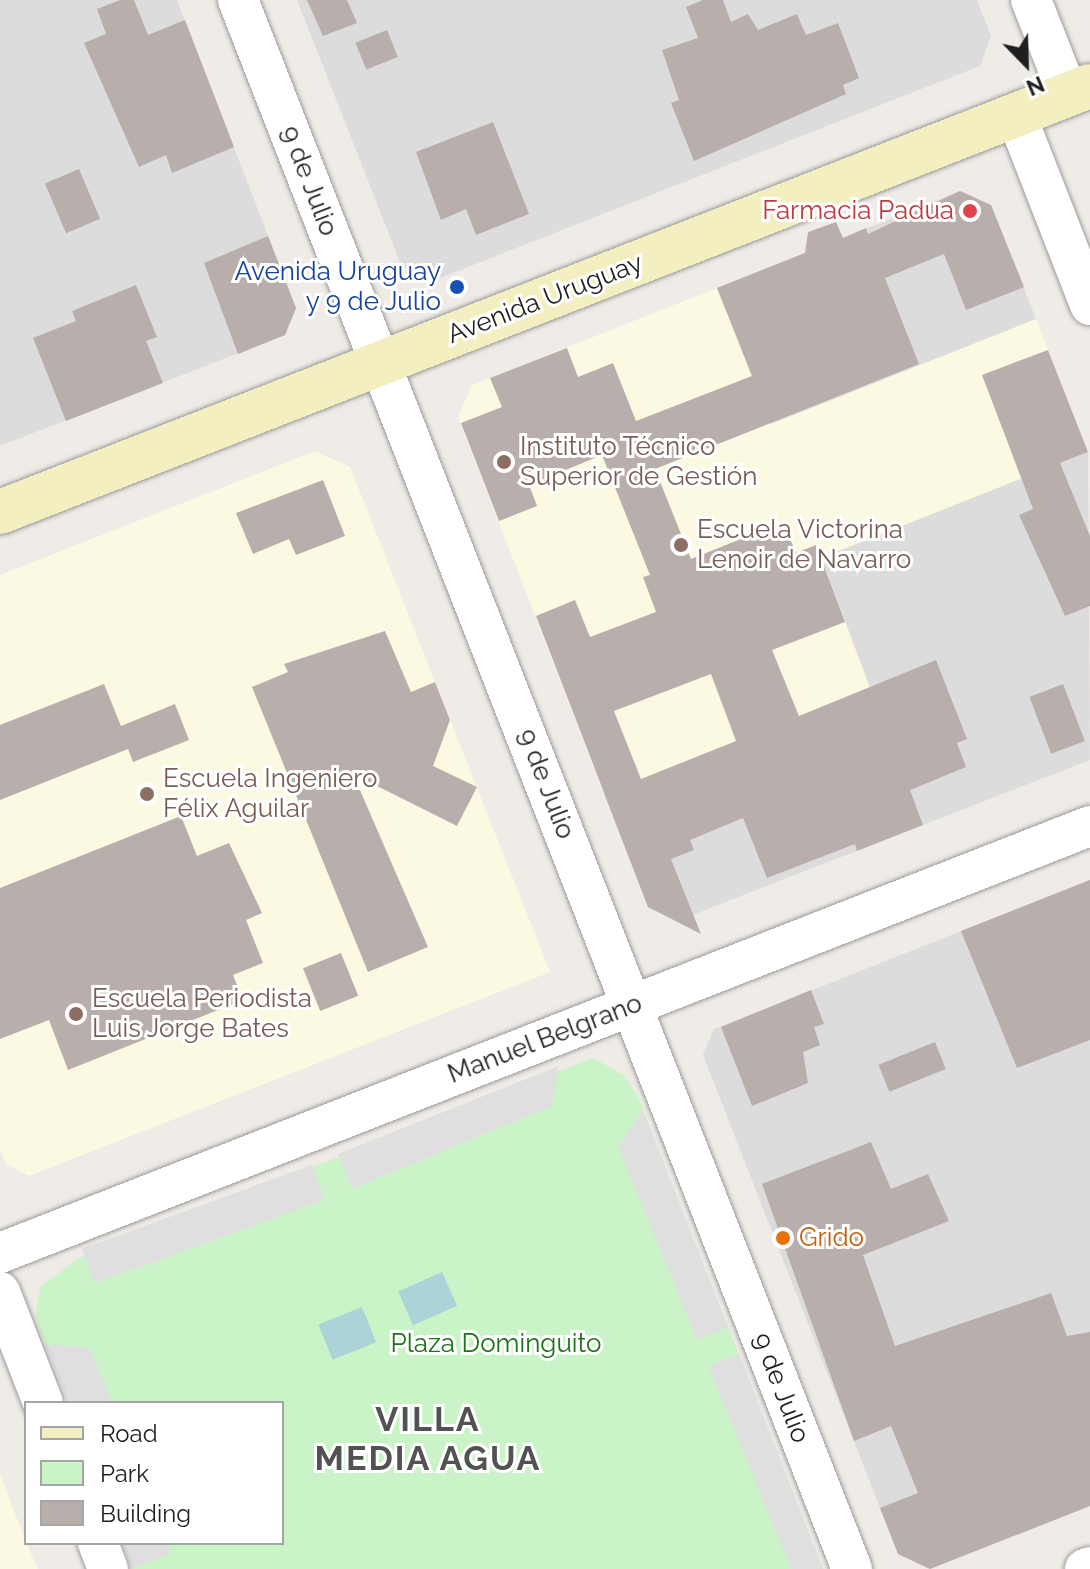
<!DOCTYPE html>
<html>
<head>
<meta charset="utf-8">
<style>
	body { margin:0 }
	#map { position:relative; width:1090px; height:1569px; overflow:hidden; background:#efebe6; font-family:Raleway,sans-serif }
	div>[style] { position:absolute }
	.residential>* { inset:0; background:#dddcdc }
	.education>* { inset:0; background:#fcf9e2 }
	.park>* { inset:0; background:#caf4c8 }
	.parking>* { inset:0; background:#dfdfdf; transform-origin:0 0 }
	.water>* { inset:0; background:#abd3d8; transform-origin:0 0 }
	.building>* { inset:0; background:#b8afac; transform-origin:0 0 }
	.roads { filter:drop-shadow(0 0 2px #9c9c9c) drop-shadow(0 0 2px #9c9c9c) }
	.street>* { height:40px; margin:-20px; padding:0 20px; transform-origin:20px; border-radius:20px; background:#fff }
	.secondary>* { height:44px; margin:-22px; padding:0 22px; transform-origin:22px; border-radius:22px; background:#f3efc0 }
	.dots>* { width:22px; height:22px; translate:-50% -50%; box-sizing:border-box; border:4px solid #fff; border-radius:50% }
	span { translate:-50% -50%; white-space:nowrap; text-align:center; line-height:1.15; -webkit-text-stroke:6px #fff; paint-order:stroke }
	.street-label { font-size:26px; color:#1f1f1f }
	.health-label { font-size:26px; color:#be3a42 }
	.right { translate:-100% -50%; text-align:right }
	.transit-label { font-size:26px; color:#164399 }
	.education-label { font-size:26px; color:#785e54 }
	.left { translate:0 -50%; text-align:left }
	.food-label { font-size:26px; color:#c56008 }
	.park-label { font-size:26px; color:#1b7217 }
	.district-label { font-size:34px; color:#525252; font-weight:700; letter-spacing:2px }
	.legend { position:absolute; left:24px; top:1401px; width:260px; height:144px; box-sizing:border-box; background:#fff; border:2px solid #a5a5a5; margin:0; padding:10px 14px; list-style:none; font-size:24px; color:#1f1f1f }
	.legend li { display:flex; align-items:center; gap:16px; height:40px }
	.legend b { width:40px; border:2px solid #a5a5a5 }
	.north { position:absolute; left:986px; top:24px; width:80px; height:80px; -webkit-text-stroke:6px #fff; paint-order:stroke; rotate:157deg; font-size:22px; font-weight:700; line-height:32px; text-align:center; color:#1f1f1f }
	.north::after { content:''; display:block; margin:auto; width:28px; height:36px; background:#1f1f1f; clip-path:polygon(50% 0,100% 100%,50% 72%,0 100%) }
</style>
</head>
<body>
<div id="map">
	<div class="residential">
		<i style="clip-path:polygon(0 0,177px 0,296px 308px,285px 335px,0 446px)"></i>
		<i style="clip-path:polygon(297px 0,977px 0,991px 36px,980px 66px,435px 280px,402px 267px)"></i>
		<i style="clip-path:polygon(960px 191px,991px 205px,1036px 319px,771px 425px,717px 288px)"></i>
		<i style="clip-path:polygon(1088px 452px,1090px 760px,677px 921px,648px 907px,604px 794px,870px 688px,821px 558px)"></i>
		<i style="clip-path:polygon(1090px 880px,1090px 1506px,930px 1569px,898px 1554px,703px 1055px,714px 1029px)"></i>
	</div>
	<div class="education">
		<i style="clip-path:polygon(717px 288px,771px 424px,1036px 319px,1088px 452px,821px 558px,870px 688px,604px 794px,458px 417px,472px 385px)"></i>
		<i style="clip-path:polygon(315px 451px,350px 467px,550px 972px,29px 1176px,5px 1163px,0 1149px,0 575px)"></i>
		<i style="clip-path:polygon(0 1473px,26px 1543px,38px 1569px,0 1569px)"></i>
	</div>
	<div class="park">
		<i style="clip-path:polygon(593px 1058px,624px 1075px,637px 1095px,823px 1569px,132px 1569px,122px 1543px,282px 1543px,282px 1403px,68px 1403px,35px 1317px,40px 1287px,77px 1259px)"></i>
	</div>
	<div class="parking">
		<i style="clip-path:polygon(559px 1066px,552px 1106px,352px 1189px,338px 1154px)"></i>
		<i style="clip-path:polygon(643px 1110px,728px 1327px,697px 1340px,618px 1147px)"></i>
		<i style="left:312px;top:1165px;width:37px;height:245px;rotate:70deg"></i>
		<i style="clip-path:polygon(45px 1344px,90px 1348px,112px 1403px,68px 1403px)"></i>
		<i style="clip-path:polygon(739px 1354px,823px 1569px,791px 1569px,708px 1366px)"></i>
		<i style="clip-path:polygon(122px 1543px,167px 1543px,171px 1553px,132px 1569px)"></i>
	</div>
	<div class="water">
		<i style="left:442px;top:1272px;width:37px;height:48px;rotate:66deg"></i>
		<i style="left:362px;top:1307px;width:38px;height:47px;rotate:68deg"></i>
	</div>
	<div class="building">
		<i style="clip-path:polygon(120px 0,134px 0,148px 35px,185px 20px,234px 147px,172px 173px,166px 155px,139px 167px,84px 43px,106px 34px,97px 9px)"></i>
		<i style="clip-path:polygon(307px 0,347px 0,357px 23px,323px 36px)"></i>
		<i style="clip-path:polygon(703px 0,723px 0,731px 22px,748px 14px,758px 30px,797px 14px,806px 35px,838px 23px,859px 78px,843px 85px,846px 94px,694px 161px,671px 103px,679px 100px,662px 50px,698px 38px,686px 7px)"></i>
		<i style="left:387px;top:30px;width:29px;height:34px;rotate:68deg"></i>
		<i style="clip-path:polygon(493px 122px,529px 214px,476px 235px,466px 209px,441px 220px,416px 152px)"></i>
		<i style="left:79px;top:169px;width:54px;height:37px;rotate:67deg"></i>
		<i style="clip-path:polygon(evenodd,960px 191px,991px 205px,1024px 287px,966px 310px,944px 254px,885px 278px,919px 364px,655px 469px,691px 559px,783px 522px,796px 553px,816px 545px,845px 622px,772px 650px,799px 716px,936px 660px,967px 739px,957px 743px,966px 767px,910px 790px,923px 825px,857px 851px,855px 844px,767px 878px,743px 818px,690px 840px,694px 850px,671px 859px,701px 934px,648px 907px,536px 616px,575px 600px,590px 637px,656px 612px,643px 577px,650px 575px,602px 455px,529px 485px,537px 506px,499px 521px,461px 423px,502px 407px,490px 378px,567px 348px,578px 377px,613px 363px,636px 421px,752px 376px,717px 288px,805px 253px,808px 232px,836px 222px,843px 238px,866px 228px,868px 234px,960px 191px,711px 674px,736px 741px,641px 779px,614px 711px,711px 674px)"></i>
		<i style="clip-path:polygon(268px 236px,296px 308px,285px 335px,238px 354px,204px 263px)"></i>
		<i style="clip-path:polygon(136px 285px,157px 337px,146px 341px,163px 383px,66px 421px,33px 338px,76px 321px,72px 311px)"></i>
		<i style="clip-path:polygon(1048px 350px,1088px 452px,1060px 463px,1090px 536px,1090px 606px,1065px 616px,1019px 515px,1033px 509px,982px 375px)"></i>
		<i style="clip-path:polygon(323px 480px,345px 536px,296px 555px,289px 539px,253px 554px,236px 513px)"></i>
		<i style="clip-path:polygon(385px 631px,411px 692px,435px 682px,450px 720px,433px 766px,477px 787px,457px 826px,353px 774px,428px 947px,368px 972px,252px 687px,288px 672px,284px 664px)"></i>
		<i style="clip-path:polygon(104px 684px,121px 726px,175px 704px,189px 740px,133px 762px,128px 749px,0 800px,0 725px)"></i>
		<i style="left:1063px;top:684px;width:61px;height:36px;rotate:69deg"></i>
		<i style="clip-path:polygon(181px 816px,197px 856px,229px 843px,262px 913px,246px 920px,263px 963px,233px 975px,243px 1000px,68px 1070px,49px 1020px,0 1039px,0 888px)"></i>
		<i style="clip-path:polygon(1090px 880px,1090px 1040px,1017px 1068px,961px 931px)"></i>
		<i style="left:341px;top:953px;width:46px;height:41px;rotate:68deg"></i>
		<i style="clip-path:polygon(811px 990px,824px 1024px,814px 1027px,820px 1045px,803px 1052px,808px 1083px,752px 1106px,721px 1027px)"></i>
		<i style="left:935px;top:1042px;width:29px;height:61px;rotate:68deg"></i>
		<i style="clip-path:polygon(871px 1142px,891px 1189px,928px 1174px,949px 1221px,863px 1255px,895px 1346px,1051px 1293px,1067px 1336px,1090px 1332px,1090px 1506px,930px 1569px,898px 1554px,880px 1508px,918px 1493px,891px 1426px,854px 1441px,762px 1184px)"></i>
	</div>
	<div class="roads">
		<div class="street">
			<i style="left:238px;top:0;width:1685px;rotate:68.63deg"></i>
			<i style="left:1031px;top:0;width:101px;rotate:68.5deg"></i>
			<i style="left:1016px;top:115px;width:204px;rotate:68.7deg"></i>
			<i style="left:0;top:1253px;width:1171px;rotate:-21.39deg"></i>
			<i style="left:0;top:1292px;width:119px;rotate:68.8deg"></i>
			<i style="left:98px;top:1543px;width:28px;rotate:69deg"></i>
			<i style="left:1085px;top:1569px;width:5px;rotate:-22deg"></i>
		</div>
		<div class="secondary">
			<i style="left:0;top:512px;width:1170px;rotate:-21.35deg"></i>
		</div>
	</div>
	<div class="dots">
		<i style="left:970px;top:211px;background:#e0444e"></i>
		<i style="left:457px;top:287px;background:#1a4fb4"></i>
		<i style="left:504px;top:462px;background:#8d6e63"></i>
		<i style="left:681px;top:545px;background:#8d6e63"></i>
		<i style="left:147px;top:794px;background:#8d6e63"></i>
		<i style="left:76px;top:1014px;background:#8d6e63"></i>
		<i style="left:783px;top:1238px;background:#e8710a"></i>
	</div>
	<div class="street-label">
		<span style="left:309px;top:181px;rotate:69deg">9 de Julio</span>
		<span style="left:545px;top:299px;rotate:-21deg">Avenida Uruguay</span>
		<span style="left:546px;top:784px;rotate:69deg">9 de Julio</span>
		<span style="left:545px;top:1039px;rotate:-21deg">Manuel Belgrano</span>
		<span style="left:781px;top:1388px;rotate:69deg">9 de Julio</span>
	</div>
	<div class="health-label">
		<span class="right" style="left:954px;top:211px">Farmacia Padua</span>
	</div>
	<div class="transit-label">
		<span class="right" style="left:441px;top:287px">Avenida Uruguay<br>y 9 de Julio</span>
	</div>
	<div class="education-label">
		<span class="left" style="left:520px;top:462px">Instituto Técnico<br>Superior de Gestión</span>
		<span class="left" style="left:697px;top:545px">Escuela Victorina<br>Lenoir de Navarro</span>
		<span class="left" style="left:163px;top:794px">Escuela Ingeniero<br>Félix Aguilar</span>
		<span class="left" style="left:92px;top:1014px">Escuela Periodista<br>Luis Jorge Bates</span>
	</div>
	<div class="food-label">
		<span class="left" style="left:799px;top:1238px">Grido</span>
	</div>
	<div class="park-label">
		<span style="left:496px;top:1344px">Plaza Dominguito</span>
	</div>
	<div class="district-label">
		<span style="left:428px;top:1439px">VILLA<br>MEDIA AGUA</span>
	</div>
	<ul class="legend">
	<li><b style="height:10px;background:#f3efc0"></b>Road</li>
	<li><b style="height:22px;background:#caf4c8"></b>Park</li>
	<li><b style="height:22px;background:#b8afac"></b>Building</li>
	</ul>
	<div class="north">N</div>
</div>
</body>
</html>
